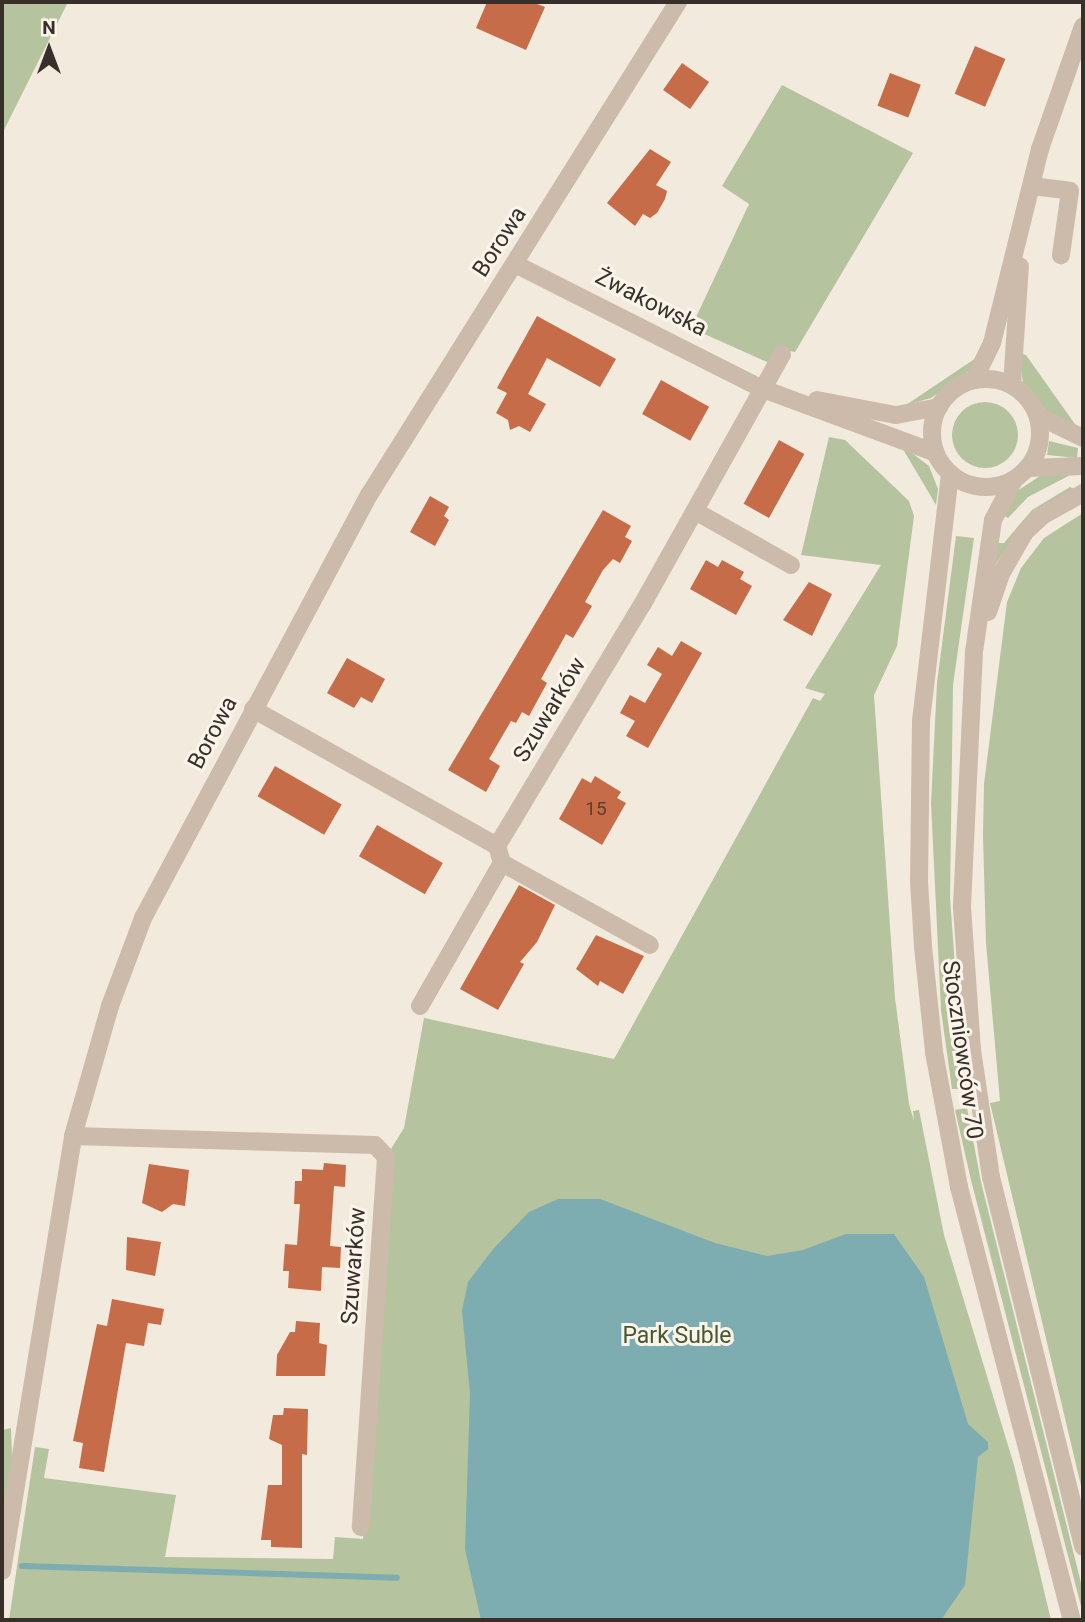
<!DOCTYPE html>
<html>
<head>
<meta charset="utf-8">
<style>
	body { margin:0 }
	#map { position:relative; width:1085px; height:1622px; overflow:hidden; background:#f3eade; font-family:Roboto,sans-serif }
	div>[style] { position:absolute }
	.green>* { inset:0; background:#b5c39e }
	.round { border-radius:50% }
	.water>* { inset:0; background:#7dacb1 }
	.stream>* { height:6px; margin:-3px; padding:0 3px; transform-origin:3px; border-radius:3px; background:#7dacb1 }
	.building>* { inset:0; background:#c76c48; transform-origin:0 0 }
	.minor>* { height:18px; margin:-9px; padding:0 9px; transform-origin:9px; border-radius:9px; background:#cba }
	.minor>.ring { margin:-9px; padding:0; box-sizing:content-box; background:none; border:18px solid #cba; border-radius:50% }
	span { translate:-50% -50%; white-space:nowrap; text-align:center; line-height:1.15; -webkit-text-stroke:6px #faf4eb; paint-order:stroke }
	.number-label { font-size:19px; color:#5c3e32 }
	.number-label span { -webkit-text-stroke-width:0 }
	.street-label { font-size:23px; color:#392f2a }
	.park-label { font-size:23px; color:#46582d }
	.frame { position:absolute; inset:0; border:4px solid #392f2a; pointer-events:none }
	.north { position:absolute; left:14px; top:14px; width:70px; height:70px; -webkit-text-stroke:5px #faf4eb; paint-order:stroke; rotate:0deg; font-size:19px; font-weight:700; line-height:28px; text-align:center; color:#392f2a }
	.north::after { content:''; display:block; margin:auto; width:24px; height:32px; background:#392f2a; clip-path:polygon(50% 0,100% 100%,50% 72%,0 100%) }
</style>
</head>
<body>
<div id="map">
	<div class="green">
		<i style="clip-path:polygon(2px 2px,68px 2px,2px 134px)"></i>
		<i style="clip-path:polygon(782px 85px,913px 153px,795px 352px,776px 349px,769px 363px,691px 328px,749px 204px,722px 186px)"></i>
		<i style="clip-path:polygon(1019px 353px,1026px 355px,1077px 427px,1049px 414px,1023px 384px)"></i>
		<i style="clip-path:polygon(976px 358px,972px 369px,931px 398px,906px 405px)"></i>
		<i class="round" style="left:952px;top:402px;width:66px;height:66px"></i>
		<i style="clip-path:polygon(829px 437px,845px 440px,909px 501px,914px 516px,897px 646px,874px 695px,895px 998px,909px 1104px,914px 1121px,913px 1111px,919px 1110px,944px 1235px,1014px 1465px,1051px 1620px,9px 1620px,35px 1447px,49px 1449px,44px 1478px,176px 1495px,165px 1557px,333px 1559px,335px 1537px,363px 1539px,386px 1157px,404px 1128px,424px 1018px,614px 1059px,813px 698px,820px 701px,825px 694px,805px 688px,881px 565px,801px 555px)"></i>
		<i style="clip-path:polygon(1049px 441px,1078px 448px,1077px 458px,1047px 455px)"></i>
		<i style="clip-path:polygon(900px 444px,929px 466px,938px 489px,936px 505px)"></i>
		<i style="clip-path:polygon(1074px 473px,1028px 497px,1008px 518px,1003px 515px,1017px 491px,1040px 476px)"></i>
		<i style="clip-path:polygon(1070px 487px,1074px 489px,1035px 510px,1019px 528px,994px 567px,996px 543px,1004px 543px,1032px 510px)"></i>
		<i style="clip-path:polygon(1083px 513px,1083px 1494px,990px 1103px,1000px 1101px,986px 943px,983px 835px,984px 784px,1007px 602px,1021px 568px,1044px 538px)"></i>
		<i style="clip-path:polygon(956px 536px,974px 538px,953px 685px,950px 898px,964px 1089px,952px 1089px,941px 1010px,931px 803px,937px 683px)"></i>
		<i style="clip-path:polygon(967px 1108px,981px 1182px,1083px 1591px,1083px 1614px,971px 1180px,955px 1110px)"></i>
		<i style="clip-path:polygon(11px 1428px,12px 1460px,2px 1524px,2px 1430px)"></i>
	</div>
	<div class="water">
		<i style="clip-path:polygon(558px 1199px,600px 1199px,715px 1243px,767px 1256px,803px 1250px,846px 1234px,894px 1234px,924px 1277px,968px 1424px,988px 1442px,988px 1449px,978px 1457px,965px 1585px,941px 1620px,481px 1620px,465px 1549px,470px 1393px,462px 1311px,468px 1282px,494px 1248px,529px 1212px)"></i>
	</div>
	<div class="stream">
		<i style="left:22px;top:1566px;width:375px;rotate:1.8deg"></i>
	</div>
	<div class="building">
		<i style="clip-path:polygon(487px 2px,532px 2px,545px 7px,526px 50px,476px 28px)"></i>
		<i style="left:975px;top:46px;width:33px;height:52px;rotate:23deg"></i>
		<i style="left:682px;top:63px;width:33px;height:33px;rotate:35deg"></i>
		<i style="left:890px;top:73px;width:33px;height:35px;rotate:21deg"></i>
		<i style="clip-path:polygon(650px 149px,671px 162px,656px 185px,667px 191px,665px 199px,657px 213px,650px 218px,643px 214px,635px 226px,607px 203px)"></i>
		<i style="clip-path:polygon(537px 316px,616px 359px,600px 387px,547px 358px,528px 394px,546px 404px,530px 432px,519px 426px,510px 430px,508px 420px,496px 413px,507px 393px,497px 388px)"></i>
		<i style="left:661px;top:380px;width:55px;height:39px;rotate:29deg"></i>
		<i style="left:779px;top:440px;width:29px;height:73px;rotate:29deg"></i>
		<i style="clip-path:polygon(430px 496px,449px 507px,444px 516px,449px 520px,435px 546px,410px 532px)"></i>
		<i style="clip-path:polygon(603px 510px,631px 526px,625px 537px,632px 541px,620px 563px,613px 559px,603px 570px,585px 602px,592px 606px,573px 638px,566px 634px,560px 645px,541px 679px,547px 683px,529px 716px,522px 712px,516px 723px,511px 721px,489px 759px,500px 766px,486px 792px,448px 770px)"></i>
		<i style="clip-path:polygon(706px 560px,718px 567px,722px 560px,744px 572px,740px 579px,752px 586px,736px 615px,690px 589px)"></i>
		<i style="clip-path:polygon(809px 582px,832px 594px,812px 636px,783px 620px)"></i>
		<i style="clip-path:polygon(681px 641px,702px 653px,648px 748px,626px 736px,635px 721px,620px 713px,630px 695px,645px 703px,662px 674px,647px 665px,658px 647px,672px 656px)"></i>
		<i style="clip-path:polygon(347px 658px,385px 679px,372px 703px,361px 697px,354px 708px,327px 693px)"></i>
		<i style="left:275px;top:766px;width:77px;height:35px;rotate:30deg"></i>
		<i style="clip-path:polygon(595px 776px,621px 792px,617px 798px,626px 803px,602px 845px,559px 819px,582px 778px,591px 783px)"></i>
		<i style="left:377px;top:825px;width:76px;height:36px;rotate:30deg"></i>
		<i style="clip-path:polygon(519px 885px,555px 905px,537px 942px,520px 962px,524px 964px,498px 1010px,460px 989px)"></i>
		<i style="clip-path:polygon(596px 935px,644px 956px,623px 994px,600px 981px,598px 986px,576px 969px)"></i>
		<i style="clip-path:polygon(324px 1163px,346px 1165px,345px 1187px,334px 1186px,330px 1246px,341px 1247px,340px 1268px,322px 1267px,321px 1291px,288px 1288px,289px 1271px,283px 1271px,285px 1244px,297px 1245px,300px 1204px,294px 1204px,295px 1181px,302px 1181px,302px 1169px,323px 1170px)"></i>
		<i style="clip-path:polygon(149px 1164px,189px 1170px,185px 1206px,173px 1204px,162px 1212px,142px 1203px)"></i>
		<i style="clip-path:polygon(127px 1237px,161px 1242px,155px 1276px,126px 1270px)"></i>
		<i style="clip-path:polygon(112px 1299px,164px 1309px,161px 1325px,148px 1323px,144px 1346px,126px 1343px,104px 1472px,79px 1468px,83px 1443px,73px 1441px,97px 1324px,107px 1326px)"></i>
		<i style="clip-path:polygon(296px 1321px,320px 1323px,319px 1343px,327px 1345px,325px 1376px,276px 1376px,277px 1355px,290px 1332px,295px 1332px)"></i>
		<i style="clip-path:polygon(284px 1408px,308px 1409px,307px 1455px,302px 1454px,302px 1548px,271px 1547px,271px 1540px,261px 1540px,268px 1485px,282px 1485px,282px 1445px,269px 1439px,273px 1415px,283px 1415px)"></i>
	</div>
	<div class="minor">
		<i style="left:1032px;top:186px;width:38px;rotate:7deg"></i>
		<i style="left:1070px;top:191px;width:65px;rotate:98deg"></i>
		<i style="left:517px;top:265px;width:275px;rotate:26.8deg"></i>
		<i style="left:763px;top:389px;width:184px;rotate:20.3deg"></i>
		<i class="ring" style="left:932px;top:379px;width:90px;height:90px"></i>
		<i style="left:974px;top:380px;width:41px;rotate:-64.1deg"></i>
		<i style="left:992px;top:343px;width:200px;rotate:-76.1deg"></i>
		<i style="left:1040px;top:149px;width:130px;rotate:-70.7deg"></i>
		<i style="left:1012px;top:385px;width:119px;rotate:-86.2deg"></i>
		<i style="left:817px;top:400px;width:80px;rotate:10.8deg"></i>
		<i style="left:896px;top:415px;width:44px;rotate:-10.5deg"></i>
		<i style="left:1038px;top:416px;width:50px;rotate:26.1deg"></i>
		<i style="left:1028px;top:468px;width:55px;rotate:-2.1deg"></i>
		<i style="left:950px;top:474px;width:249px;rotate:96.7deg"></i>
		<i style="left:921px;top:721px;width:160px;rotate:90.7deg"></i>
		<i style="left:919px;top:881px;width:66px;rotate:86.5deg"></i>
		<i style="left:923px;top:947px;width:106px;rotate:84deg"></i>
		<i style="left:934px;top:1052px;width:137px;rotate:79.5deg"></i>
		<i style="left:959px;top:1187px;width:448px;rotate:75.4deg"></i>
		<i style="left:1014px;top:480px;width:45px;rotate:117.7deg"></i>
		<i style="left:993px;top:520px;width:133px;rotate:98.2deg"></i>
		<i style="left:974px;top:652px;width:255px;rotate:92.7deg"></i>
		<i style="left:962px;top:907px;width:143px;rotate:86deg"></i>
		<i style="left:972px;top:1050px;width:128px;rotate:81.5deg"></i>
		<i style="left:991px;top:1177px;width:381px;rotate:76deg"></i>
		<i style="left:695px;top:511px;width:110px;rotate:29.4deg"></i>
		<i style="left:988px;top:612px;width:40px;rotate:-71.1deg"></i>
		<i style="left:1001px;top:574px;width:48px;rotate:-60.3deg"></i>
		<i style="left:1025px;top:532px;width:23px;rotate:-43deg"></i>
		<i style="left:1042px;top:516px;width:47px;rotate:-29.3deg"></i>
		<i style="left:253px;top:709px;width:280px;rotate:29.3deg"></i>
		<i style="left:497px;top:846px;width:281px;rotate:-59deg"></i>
		<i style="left:642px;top:605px;width:287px;rotate:-60.8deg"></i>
		<i style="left:502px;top:863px;width:169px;rotate:29deg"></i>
		<i style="left:420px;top:1006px;width:165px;rotate:-60.2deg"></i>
		<i style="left:502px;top:863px;width:18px;rotate:-106deg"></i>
		<i style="left:73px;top:1136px;width:302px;rotate:1.7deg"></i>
		<i style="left:375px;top:1145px;width:16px;rotate:47deg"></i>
		<i style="left:386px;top:1157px;width:371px;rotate:93.9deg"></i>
		<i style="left:2px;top:1571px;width:441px;rotate:-80.7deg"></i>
		<i style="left:73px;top:1136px;width:135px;rotate:-74.1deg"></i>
		<i style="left:110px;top:1006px;width:94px;rotate:-69.4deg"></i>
		<i style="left:143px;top:918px;width:480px;rotate:-61.9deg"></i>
		<i style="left:369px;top:495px;width:582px;rotate:-57.92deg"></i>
	</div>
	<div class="number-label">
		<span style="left:596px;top:809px">15</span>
	</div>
	<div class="street-label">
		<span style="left:500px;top:242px;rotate:-57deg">Borowa</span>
		<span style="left:651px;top:303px;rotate:27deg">Żwakowska</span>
		<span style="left:550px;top:710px;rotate:-59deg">Szuwarków</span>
		<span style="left:213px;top:733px;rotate:-62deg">Borowa</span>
		<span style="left:962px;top:1050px;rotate:82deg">Stoczniowców 70</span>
		<span style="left:354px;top:1266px;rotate:-86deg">Szuwarków</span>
	</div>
	<div class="park-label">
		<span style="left:677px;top:1336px">Park Suble</span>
	</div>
	<div class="frame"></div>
	<div class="north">N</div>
</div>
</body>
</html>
